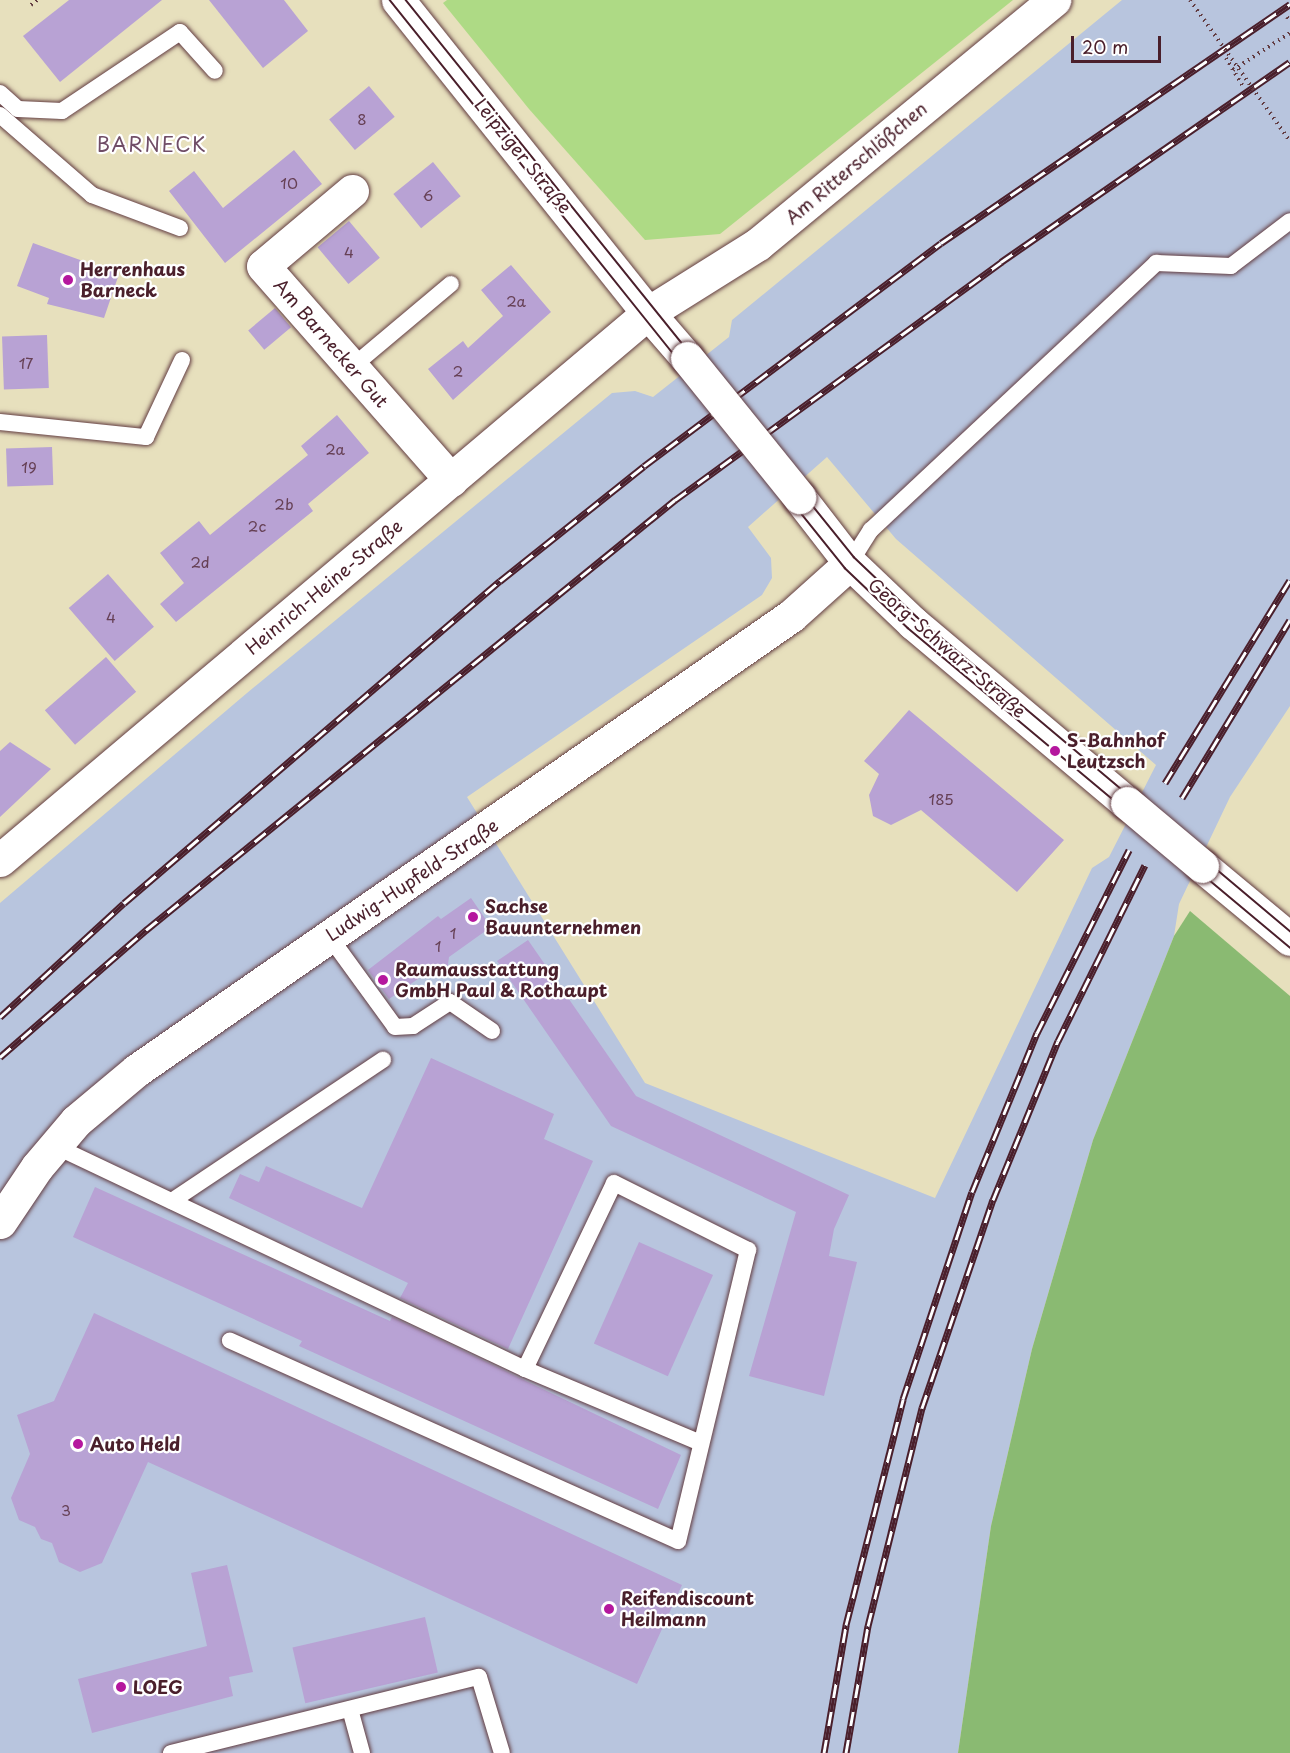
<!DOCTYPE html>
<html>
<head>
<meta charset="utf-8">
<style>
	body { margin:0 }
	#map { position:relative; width:1290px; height:1753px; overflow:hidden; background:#e7e0bd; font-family:"Playpen Sans",sans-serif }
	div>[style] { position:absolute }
	.industrial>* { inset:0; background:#b8c5de }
	.green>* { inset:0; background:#aeda85 }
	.forest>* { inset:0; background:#8aba72 }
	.building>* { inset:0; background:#b8a2d4; transform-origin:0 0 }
	.path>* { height:4px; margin-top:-2px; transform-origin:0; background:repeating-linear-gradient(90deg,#623c41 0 1.5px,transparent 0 6px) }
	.roads { filter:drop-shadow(0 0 2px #623c41) drop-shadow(0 0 2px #623c41) }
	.service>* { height:16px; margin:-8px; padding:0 8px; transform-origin:8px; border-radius:8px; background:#fff }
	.minor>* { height:33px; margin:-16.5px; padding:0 16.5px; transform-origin:16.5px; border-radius:16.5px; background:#fff }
	.tertiary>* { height:33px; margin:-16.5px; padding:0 16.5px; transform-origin:16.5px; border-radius:16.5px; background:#fff }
	.secondary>* { height:33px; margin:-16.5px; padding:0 16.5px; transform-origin:16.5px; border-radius:16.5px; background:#fff }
	.tram>* { height:1.5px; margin:-0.75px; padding:0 0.75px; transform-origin:0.75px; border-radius:0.75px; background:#4a1f2b }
	.rail>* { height:7px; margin-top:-3.5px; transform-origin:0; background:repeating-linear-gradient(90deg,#fff 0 14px,#4a1f2b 0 28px); box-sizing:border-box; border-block:2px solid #4a1f2b }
	.path-bridge>* { height:4px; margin-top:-2px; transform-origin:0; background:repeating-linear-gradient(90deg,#623c41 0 1.5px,transparent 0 6px) }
	.bridges { filter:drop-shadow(0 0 2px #623c41) drop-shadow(0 0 2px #623c41) }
	.tertiary-bridge>* { height:33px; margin:-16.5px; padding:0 16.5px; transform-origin:16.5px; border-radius:16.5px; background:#fff }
	.secondary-bridge>* { height:33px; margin:-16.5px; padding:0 16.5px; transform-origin:16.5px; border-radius:16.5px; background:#fff }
	.dots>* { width:16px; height:16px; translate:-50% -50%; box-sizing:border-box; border:3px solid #fff; border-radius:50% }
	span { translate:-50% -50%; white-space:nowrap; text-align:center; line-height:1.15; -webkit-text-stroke:4.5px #fff; paint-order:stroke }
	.number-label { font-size:15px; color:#664055 }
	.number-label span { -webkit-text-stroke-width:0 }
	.street-label { font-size:18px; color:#4a1f2b }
	.poi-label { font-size:18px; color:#4a1f2b; font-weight:700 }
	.left { translate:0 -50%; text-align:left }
	.neighbourhood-label { font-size:20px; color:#704d66; letter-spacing:1.5px }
	.scale { position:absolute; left:1071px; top:36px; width:90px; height:27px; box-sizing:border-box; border:3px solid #4a1f2b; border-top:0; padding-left:8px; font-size:18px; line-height:21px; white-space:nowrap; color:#4a1f2b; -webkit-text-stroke:4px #fff; paint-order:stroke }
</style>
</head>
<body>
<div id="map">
	<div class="industrial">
		<i style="clip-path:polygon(evenodd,1122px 0,1290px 0,1290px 706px,1230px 797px,1179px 904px,1174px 936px,1093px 1140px,1032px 1349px,991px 1526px,958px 1753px,0 1753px,0 903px,247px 693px,612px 393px,635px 391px,653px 397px,729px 337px,732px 320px,1122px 0,827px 457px,896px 539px,1156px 765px,1109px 857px,1092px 868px,935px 1198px,645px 1083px,467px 797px,762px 595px,772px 578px,771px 558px,748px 527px,827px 457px)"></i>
	</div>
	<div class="green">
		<i style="clip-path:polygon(447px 0,1013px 0,720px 234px,645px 240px,529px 109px,443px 3px)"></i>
	</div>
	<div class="forest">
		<i style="clip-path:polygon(1190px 911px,1290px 996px,1290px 1753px,958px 1753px,991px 1526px,1032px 1349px,1093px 1140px,1174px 936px)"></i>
	</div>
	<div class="building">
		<i style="clip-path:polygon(69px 0,162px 0,60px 82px,23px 36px)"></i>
		<i style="clip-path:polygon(209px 0,284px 0,308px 31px,263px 68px)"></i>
		<i style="left:369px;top:86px;width:40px;height:52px;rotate:50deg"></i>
		<i style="clip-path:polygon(294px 150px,322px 184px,225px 263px,169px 191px,194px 171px,223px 208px)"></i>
		<i style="left:433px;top:162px;width:44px;height:51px;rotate:51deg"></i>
		<i style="left:349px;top:221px;width:48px;height:41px;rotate:50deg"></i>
		<i style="clip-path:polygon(33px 243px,119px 274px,104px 318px,47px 304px,49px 298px,17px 286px)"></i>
		<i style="clip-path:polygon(511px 265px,551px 312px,453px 400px,428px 369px,463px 341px,468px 348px,503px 316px,481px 290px)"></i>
		<i style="left:275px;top:308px;width:25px;height:35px;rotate:50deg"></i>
		<i style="left:47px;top:335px;width:53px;height:45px;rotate:88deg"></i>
		<i style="clip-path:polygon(337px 415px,369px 453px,308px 504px,313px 511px,176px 622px,160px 604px,184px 583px,160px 553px,199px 521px,210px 535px,308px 455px,301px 446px)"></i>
		<i style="left:52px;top:447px;width:38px;height:46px;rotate:88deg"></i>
		<i style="left:108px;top:574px;width:70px;height:52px;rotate:49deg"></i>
		<i style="left:106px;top:657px;width:46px;height:81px;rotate:49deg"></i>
		<i style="clip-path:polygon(909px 710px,1064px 840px,1017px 892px,921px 810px,891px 825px,873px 816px,869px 795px,879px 774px,864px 761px)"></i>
		<i style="clip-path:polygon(10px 742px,51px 769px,0 817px,0 751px)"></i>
		<i style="clip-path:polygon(471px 898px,491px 927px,449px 957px,447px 972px,431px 970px,389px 999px,368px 970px,438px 916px,441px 919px)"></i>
		<i style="clip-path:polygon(528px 940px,636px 1096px,849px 1195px,834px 1229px,829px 1256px,857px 1262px,824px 1396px,749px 1376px,796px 1212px,611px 1126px,497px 961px)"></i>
		<i style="clip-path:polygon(431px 1058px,554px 1114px,544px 1139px,593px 1161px,508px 1349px,400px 1298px,408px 1283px,229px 1198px,240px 1174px,259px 1182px,266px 1166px,362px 1208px)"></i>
		<i style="clip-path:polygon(95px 1187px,390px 1321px,392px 1317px,681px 1455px,658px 1509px,299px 1346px,302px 1341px,73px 1237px)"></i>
		<i style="left:639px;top:1242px;width:81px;height:111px;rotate:24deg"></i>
		<i style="clip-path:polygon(94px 1313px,682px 1585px,637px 1684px,148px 1462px,102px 1563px,80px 1572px,59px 1562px,52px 1543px,41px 1539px,35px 1527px,19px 1520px,11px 1498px,30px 1454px,17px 1415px,54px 1401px)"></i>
		<i style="clip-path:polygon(227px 1565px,253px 1672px,229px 1677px,233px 1696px,92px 1733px,78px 1679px,207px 1646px,191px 1573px)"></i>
		<i style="left:425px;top:1617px;width:57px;height:136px;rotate:77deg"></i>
	</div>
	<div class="path">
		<i style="left:31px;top:5px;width:8px;rotate:-40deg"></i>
		<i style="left:1287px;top:17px;width:5px;rotate:53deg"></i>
		<i style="left:1226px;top:58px;width:33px;rotate:59deg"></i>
		<i style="left:1233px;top:70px;width:68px;rotate:-33deg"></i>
	</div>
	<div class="roads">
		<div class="service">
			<i style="left:0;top:93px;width:24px;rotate:42deg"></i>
			<i style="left:18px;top:109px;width:44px;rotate:2.6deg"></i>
			<i style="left:62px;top:111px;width:142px;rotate:-33.8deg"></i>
			<i style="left:180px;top:32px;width:52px;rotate:48.1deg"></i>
			<i style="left:0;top:115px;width:122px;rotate:41deg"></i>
			<i style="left:92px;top:195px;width:94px;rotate:20.6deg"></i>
			<i style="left:352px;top:367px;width:129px;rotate:-40deg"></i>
			<i style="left:0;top:422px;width:147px;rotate:5.9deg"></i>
			<i style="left:146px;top:437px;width:85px;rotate:-64.9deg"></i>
			<i style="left:850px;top:563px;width:39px;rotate:-58deg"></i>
			<i style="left:871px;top:530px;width:391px;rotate:-43.1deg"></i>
			<i style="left:1156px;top:263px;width:75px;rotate:2.3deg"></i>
			<i style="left:1231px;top:266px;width:74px;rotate:-37.3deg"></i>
			<i style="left:329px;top:936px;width:112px;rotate:54deg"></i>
			<i style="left:395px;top:1027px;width:18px;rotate:-3deg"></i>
			<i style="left:413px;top:1026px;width:44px;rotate:-33deg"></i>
			<i style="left:450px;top:1002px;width:51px;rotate:34.6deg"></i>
			<i style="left:55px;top:1146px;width:520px;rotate:25.38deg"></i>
			<i style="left:525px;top:1369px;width:206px;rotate:-64.4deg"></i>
			<i style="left:614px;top:1183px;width:150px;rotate:26.6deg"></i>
			<i style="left:748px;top:1250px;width:299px;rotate:103.5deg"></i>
			<i style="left:678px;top:1541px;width:491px;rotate:-155.9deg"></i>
			<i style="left:172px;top:1201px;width:254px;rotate:-33.8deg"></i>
			<i style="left:525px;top:1369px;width:191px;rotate:22.8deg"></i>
			<i style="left:350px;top:1709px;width:46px;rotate:74.7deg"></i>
			<i style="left:171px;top:1753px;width:317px;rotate:-13.9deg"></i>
			<i style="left:479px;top:1677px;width:79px;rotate:73.2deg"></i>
		</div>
		<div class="minor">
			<i style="left:352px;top:191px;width:116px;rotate:139.9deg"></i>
			<i style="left:263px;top:266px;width:285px;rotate:48.7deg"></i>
			<i style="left:0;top:860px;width:848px;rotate:-40.17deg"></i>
		</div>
		<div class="tertiary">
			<i style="left:398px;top:0;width:401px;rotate:51.4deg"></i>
			<i style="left:850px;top:563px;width:87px;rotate:43.6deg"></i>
			<i style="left:913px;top:623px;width:280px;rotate:40.1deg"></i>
			<i style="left:1202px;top:866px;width:114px;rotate:39.7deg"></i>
		</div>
		<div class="secondary">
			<i style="left:687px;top:358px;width:60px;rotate:-130.9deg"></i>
			<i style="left:648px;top:313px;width:130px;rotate:-32.1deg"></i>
			<i style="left:758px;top:244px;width:384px;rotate:-39.5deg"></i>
			<i style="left:0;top:1222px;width:66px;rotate:-56.1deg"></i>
			<i style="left:37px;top:1167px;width:60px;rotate:-49.7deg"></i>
			<i style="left:76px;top:1121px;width:80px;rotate:-39.9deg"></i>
			<i style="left:137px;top:1070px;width:796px;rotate:-34.77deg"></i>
			<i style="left:791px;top:616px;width:79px;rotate:-41.9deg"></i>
			<i style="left:850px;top:563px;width:83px;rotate:-127.7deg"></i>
		</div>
	</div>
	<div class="tram">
		<i style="left:390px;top:0;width:728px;rotate:51.3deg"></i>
		<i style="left:845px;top:568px;width:87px;rotate:43.6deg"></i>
		<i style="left:908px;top:628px;width:498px;rotate:39.9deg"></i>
		<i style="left:406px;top:0;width:715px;rotate:51.19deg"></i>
		<i style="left:854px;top:557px;width:87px;rotate:43.6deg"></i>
		<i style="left:917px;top:617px;width:488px;rotate:40.1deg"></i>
	</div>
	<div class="rail">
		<i style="left:1165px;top:783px;width:238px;rotate:-58.4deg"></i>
		<i style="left:1182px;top:798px;width:208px;rotate:-58.8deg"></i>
		<i style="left:0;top:1017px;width:168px;rotate:-42.6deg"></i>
		<i style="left:124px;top:903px;width:495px;rotate:-40.6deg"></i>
		<i style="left:500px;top:581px;width:184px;rotate:-38.6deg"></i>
		<i style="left:644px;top:466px;width:371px;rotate:-36.9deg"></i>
		<i style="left:941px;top:243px;width:423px;rotate:-34.4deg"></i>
		<i style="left:0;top:1057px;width:194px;rotate:-41deg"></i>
		<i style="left:146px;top:930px;width:682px;rotate:-39.11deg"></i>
		<i style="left:675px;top:500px;width:404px;rotate:-36.1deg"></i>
		<i style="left:1001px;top:262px;width:351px;rotate:-34.7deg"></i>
		<i style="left:824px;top:1753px;width:130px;rotate:-80.2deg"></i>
		<i style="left:846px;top:1625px;width:233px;rotate:-75.8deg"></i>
		<i style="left:903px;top:1399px;width:218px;rotate:-71.6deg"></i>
		<i style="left:972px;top:1192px;width:172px;rotate:-67.8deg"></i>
		<i style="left:1037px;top:1033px;width:205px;rotate:-63.3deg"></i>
		<i style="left:846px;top:1753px;width:129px;rotate:-80.2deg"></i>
		<i style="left:868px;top:1626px;width:225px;rotate:-76.1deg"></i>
		<i style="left:922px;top:1408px;width:220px;rotate:-71.2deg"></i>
		<i style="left:993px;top:1200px;width:172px;rotate:-67.8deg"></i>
		<i style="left:1058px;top:1041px;width:196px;rotate:-63.7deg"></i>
	</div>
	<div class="path-bridge">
		<i style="left:1190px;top:0;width:173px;rotate:54.7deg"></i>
	</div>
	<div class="bridges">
		<div class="tertiary-bridge">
			<i style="left:1127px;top:803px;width:98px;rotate:40deg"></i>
		</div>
		<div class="secondary-bridge">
			<i style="left:687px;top:358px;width:179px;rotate:51.1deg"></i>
		</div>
	</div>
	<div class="dots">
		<i style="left:68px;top:280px;background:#b5179e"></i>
		<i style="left:1055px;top:751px;background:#b5179e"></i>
		<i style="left:473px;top:917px;background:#b5179e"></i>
		<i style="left:383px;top:980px;background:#b5179e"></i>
		<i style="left:78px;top:1444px;background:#b5179e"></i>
		<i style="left:609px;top:1609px;background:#b5179e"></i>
		<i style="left:121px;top:1687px;background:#b5179e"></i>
	</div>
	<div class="number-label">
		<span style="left:362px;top:119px">8</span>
		<span style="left:289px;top:183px">10</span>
		<span style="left:428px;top:195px">6</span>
		<span style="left:349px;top:252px">4</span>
		<span style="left:516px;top:301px">2a</span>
		<span style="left:26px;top:363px">17</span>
		<span style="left:458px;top:371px">2</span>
		<span style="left:335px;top:449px">2a</span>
		<span style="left:29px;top:467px">19</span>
		<span style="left:284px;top:504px">2b</span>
		<span style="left:257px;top:526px">2c</span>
		<span style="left:200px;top:562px">2d</span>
		<span style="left:111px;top:617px">4</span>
		<span style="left:941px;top:799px">185</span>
		<span style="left:453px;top:933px">1</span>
		<span style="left:438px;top:946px">1</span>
		<span style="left:66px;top:1510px">3</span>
	</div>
	<div class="street-label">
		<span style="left:523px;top:156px;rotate:51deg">Leipziger Straße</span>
		<span style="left:856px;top:163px;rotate:-40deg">Am Ritterschlößchen</span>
		<span style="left:331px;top:343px;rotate:49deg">Am Barnecker Gut</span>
		<span style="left:324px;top:587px;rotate:-40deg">Heinrich-Heine-Straße</span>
		<span style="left:947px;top:648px;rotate:41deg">Georg-Schwarz-Straße</span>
		<span style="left:412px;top:880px;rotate:-34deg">Ludwig-Hupfeld-Straße</span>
	</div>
	<div class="poi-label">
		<span class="left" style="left:80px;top:280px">Herrenhaus<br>Barneck</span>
		<span class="left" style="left:1067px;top:751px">S-Bahnhof<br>Leutzsch</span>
		<span class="left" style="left:485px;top:917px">Sachse<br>Bauunternehmen</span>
		<span class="left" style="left:395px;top:980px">Raumausstattung<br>GmbH Paul &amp; Rothaupt</span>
		<span class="left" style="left:90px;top:1444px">Auto Held</span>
		<span class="left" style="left:621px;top:1609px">Reifendiscount<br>Heilmann</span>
		<span class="left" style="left:133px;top:1687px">LOEG</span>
	</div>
	<div class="neighbourhood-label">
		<span style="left:152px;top:144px">BARNECK</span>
	</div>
	<div class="scale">20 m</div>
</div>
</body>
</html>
